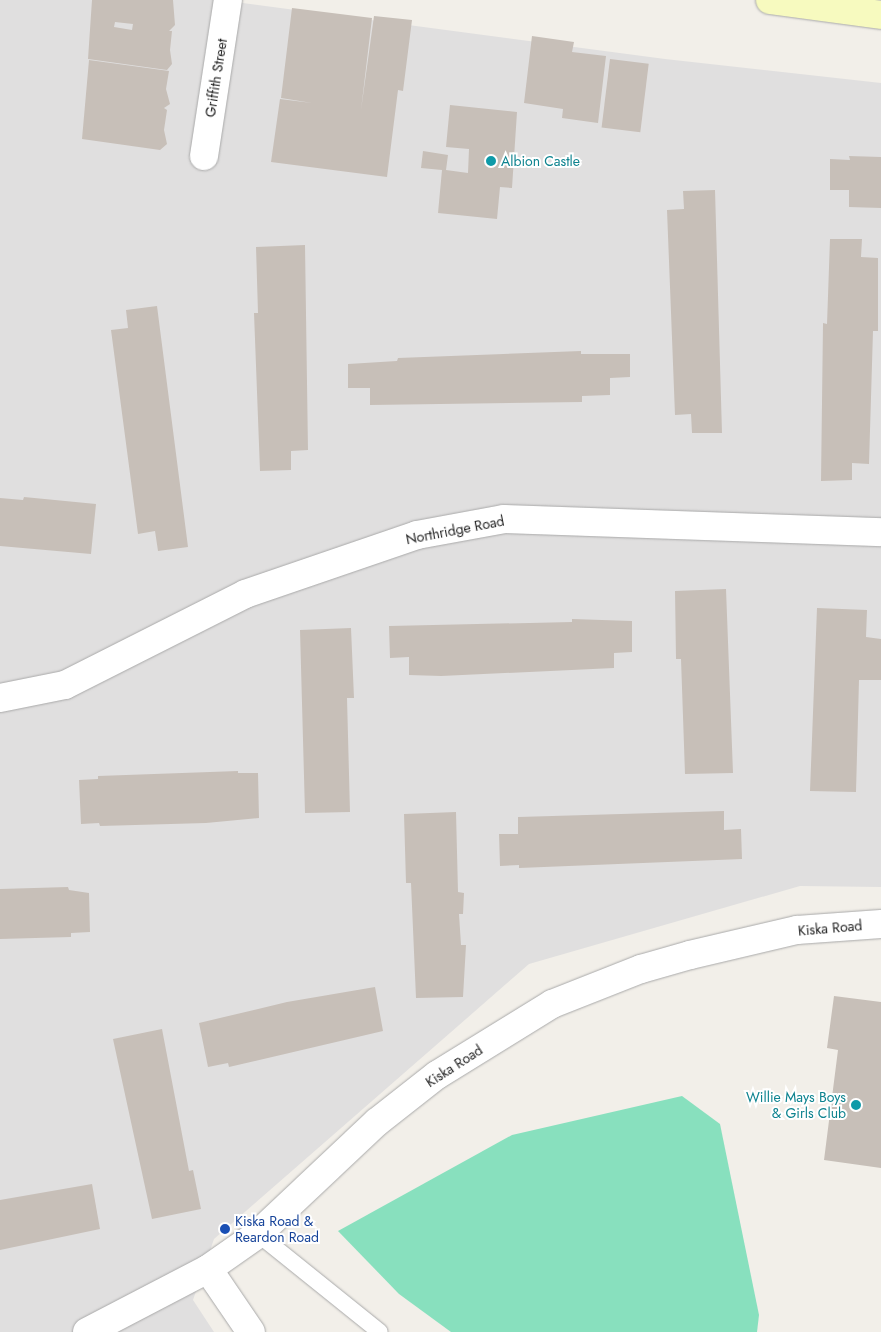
<!DOCTYPE html>
<html>
<head>
<meta charset="utf-8">
<style>
	body { margin:0 }
	#map { position:relative; width:881px; height:1332px; overflow:hidden; background:#f2efe9; font-family:Jost,sans-serif }
	div>[style] { position:absolute }
	.residential>* { inset:0; background:#e0dfdf }
	.pitch>* { inset:0; background:#88e0be }
	.building>* { inset:0; background:#c7bfb8; transform-origin:0 0 }
	.roads { filter:drop-shadow(0 0 1px #a9a9a9) drop-shadow(0 0 1px #a9a9a9) }
	.lane>* { height:16px; margin:-8px; padding:0 8px; transform-origin:8px; border-radius:8px; background:#fff }
	.street>* { height:28px; margin:-14px; padding:0 14px; transform-origin:14px; border-radius:14px; background:#fff }
	.secondary>* { height:28px; margin:-14px; padding:0 14px; transform-origin:14px; border-radius:14px; background:#f7fabf }
	.dots>* { width:14px; height:14px; translate:-50% -50%; box-sizing:border-box; border:2px solid #fff; border-radius:50% }
	span { translate:-50% -50%; white-space:nowrap; text-align:center; line-height:1.15; -webkit-text-stroke:4px #fff; paint-order:stroke }
	.street-label { font-size:14px; color:#222 }
	.culture-label { font-size:14px; color:#0d838f }
	.left { translate:0 -50%; text-align:left }
	.right { translate:-100% -50%; text-align:right }
	.transit-label { font-size:14px; color:#164399 }
</style>
</head>
<body>
<div id="map">
	<div class="residential">
		<i style="clip-path:polygon(0 0,220px 0,665px 59px,881px 83px,881px 887px,800px 886px,529px 964px,214px 1239px,193px 1300px,214px 1332px,0 1332px)"></i>
	</div>
	<div class="pitch">
		<i style="clip-path:polygon(682px 1096px,720px 1124px,759px 1315px,757px 1332px,451px 1332px,399px 1294px,338px 1231px,512px 1135px)"></i>
	</div>
	<div class="building">
		<i style="clip-path:polygon(evenodd,92px 0,173px 0,175px 25px,169px 31px,172px 31px,170px 50px,172px 64px,167px 70px,88px 59px,92px 0,115px 22px,133px 24px,132px 30px,114px 27px,115px 22px)"></i>
		<i style="clip-path:polygon(292px 8px,372px 18px,361px 110px,374px 16px,412px 20px,403px 91px,398px 90px,387px 177px,271px 162px,280px 99px,312px 103px,281px 98px)"></i>
		<i style="clip-path:polygon(532px 36px,574px 42px,572px 52px,606px 56px,598px 123px,562px 118px,563px 109px,524px 103px)"></i>
		<i style="left:610px;top:59px;width:39px;height:69px;rotate:7deg"></i>
		<i style="clip-path:polygon(89px 60px,169px 71px,166px 89px,170px 104px,164px 108px,167px 110px,164px 130px,167px 144px,160px 150px,82px 139px)"></i>
		<i style="clip-path:polygon(450px 105px,517px 112px,512px 188px,500px 187px,497px 219px,438px 213px,442px 170px,421px 168px,423px 151px,448px 155px,446px 170px,468px 173px,469px 149px,446px 147px)"></i>
		<i style="clip-path:polygon(849px 156px,881px 157px,881px 208px,849px 207px,849px 190px,830px 190px,830px 159px,850px 160px)"></i>
		<i style="clip-path:polygon(715px 190px,722px 433px,692px 433px,691px 414px,675px 415px,667px 210px,684px 209px,683px 191px)"></i>
		<i style="clip-path:polygon(830px 239px,862px 239px,861px 257px,878px 258px,878px 331px,873px 331px,869px 464px,852px 463px,852px 480px,821px 481px,823px 323px,827px 324px)"></i>
		<i style="clip-path:polygon(305px 245px,308px 450px,291px 451px,291px 470px,260px 471px,254px 313px,258px 313px,256px 247px)"></i>
		<i style="clip-path:polygon(157px 306px,188px 547px,158px 551px,155px 531px,138px 534px,111px 330px,128px 328px,126px 310px)"></i>
		<i style="clip-path:polygon(581px 351px,581px 354px,630px 354px,630px 377px,610px 378px,610px 395px,582px 396px,582px 402px,370px 405px,370px 388px,348px 388px,348px 364px,397px 361px,398px 358px)"></i>
		<i style="clip-path:polygon(24px 497px,96px 504px,91px 554px,0 546px,0 498px,23px 500px)"></i>
		<i style="clip-path:polygon(726px 589px,733px 773px,685px 774px,681px 659px,676px 659px,675px 591px)"></i>
		<i style="clip-path:polygon(817px 608px,867px 610px,866px 637px,881px 639px,881px 680px,859px 680px,856px 792px,810px 791px)"></i>
		<i style="clip-path:polygon(572px 619px,632px 621px,632px 652px,614px 653px,614px 668px,441px 676px,409px 675px,409px 657px,390px 658px,389px 626px,572px 622px)"></i>
		<i style="clip-path:polygon(351px 628px,354px 698px,347px 698px,350px 812px,305px 813px,300px 630px)"></i>
		<i style="clip-path:polygon(238px 771px,238px 773px,258px 773px,259px 818px,206px 823px,100px 826px,99px 823px,81px 824px,79px 780px,98px 779px,98px 776px)"></i>
		<i style="clip-path:polygon(724px 811px,724px 830px,741px 829px,742px 859px,519px 868px,519px 865px,500px 866px,499px 834px,518px 834px,518px 817px)"></i>
		<i style="clip-path:polygon(456px 812px,458px 892px,464px 893px,463px 914px,459px 914px,461px 945px,466px 945px,463px 997px,416px 998px,411px 883px,406px 883px,404px 814px)"></i>
		<i style="clip-path:polygon(68px 887px,69px 890px,89px 893px,90px 932px,71px 933px,71px 937px,0 939px,0 889px)"></i>
		<i style="clip-path:polygon(375px 987px,383px 1031px,229px 1067px,228px 1063px,208px 1067px,199px 1023px,287px 1002px)"></i>
		<i style="clip-path:polygon(834px 996px,881px 1002px,881px 1168px,824px 1160px,838px 1050px,827px 1048px)"></i>
		<i style="clip-path:polygon(162px 1029px,189px 1171px,193px 1170px,201px 1209px,152px 1219px,113px 1039px)"></i>
		<i style="clip-path:polygon(92px 1184px,100px 1229px,0 1250px,0 1200px)"></i>
	</div>
	<div class="roads">
		<div class="lane">
			<i style="left:258px;top:1234px;width:156px;rotate:38.8deg"></i>
		</div>
		<div class="street">
			<i style="left:204px;top:156px;width:158px;rotate:-81.3deg"></i>
			<i style="left:0;top:698px;width:66px;rotate:-11.3deg"></i>
			<i style="left:65px;top:685px;width:202px;rotate:-26.8deg"></i>
			<i style="left:245px;top:594px;width:182px;rotate:-18.9deg"></i>
			<i style="left:417px;top:535px;width:88px;rotate:-10.4deg"></i>
			<i style="left:504px;top:519px;width:377px;rotate:2deg"></i>
			<i style="left:208px;top:1269px;width:76px;rotate:55.7deg"></i>
			<i style="left:87px;top:1332px;width:136px;rotate:-27.5deg"></i>
			<i style="left:208px;top:1269px;width:61px;rotate:-35deg"></i>
			<i style="left:258px;top:1234px;width:163px;rotate:-43.3deg"></i>
			<i style="left:377px;top:1122px;width:76px;rotate:-38.1deg"></i>
			<i style="left:437px;top:1075px;width:135px;rotate:-31.7deg"></i>
			<i style="left:552px;top:1004px;width:96px;rotate:-21.5deg"></i>
			<i style="left:641px;top:969px;width:51px;rotate:-15.9deg"></i>
			<i style="left:690px;top:955px;width:110px;rotate:-13.2deg"></i>
			<i style="left:797px;top:930px;width:84px;rotate:-4.1deg"></i>
		</div>
		<div class="secondary">
			<i style="left:770px;top:0;width:112px;rotate:7.7deg"></i>
		</div>
	</div>
	<div class="dots">
		<i style="left:491px;top:161px;background:#0f9aa8"></i>
		<i style="left:856px;top:1105px;background:#0f9aa8"></i>
		<i style="left:225px;top:1229px;background:#1a4fb4"></i>
	</div>
	<div class="street-label">
		<span style="left:216px;top:78px;rotate:-81deg">Griffith Street</span>
		<span style="left:455px;top:530px;rotate:-11deg">Northridge Road</span>
		<span style="left:830px;top:928px;rotate:-5deg">Kiska Road</span>
		<span style="left:454px;top:1066px;rotate:-33deg">Kiska Road</span>
	</div>
	<div class="culture-label">
		<span class="left" style="left:501px;top:161px">Albion Castle</span>
		<span class="right" style="left:846px;top:1105px">Willie Mays Boys<br>&amp; Girls Club</span>
	</div>
	<div class="transit-label">
		<span class="left" style="left:235px;top:1229px">Kiska Road &amp;<br>Reardon Road</span>
	</div>
</div>
</body>
</html>
